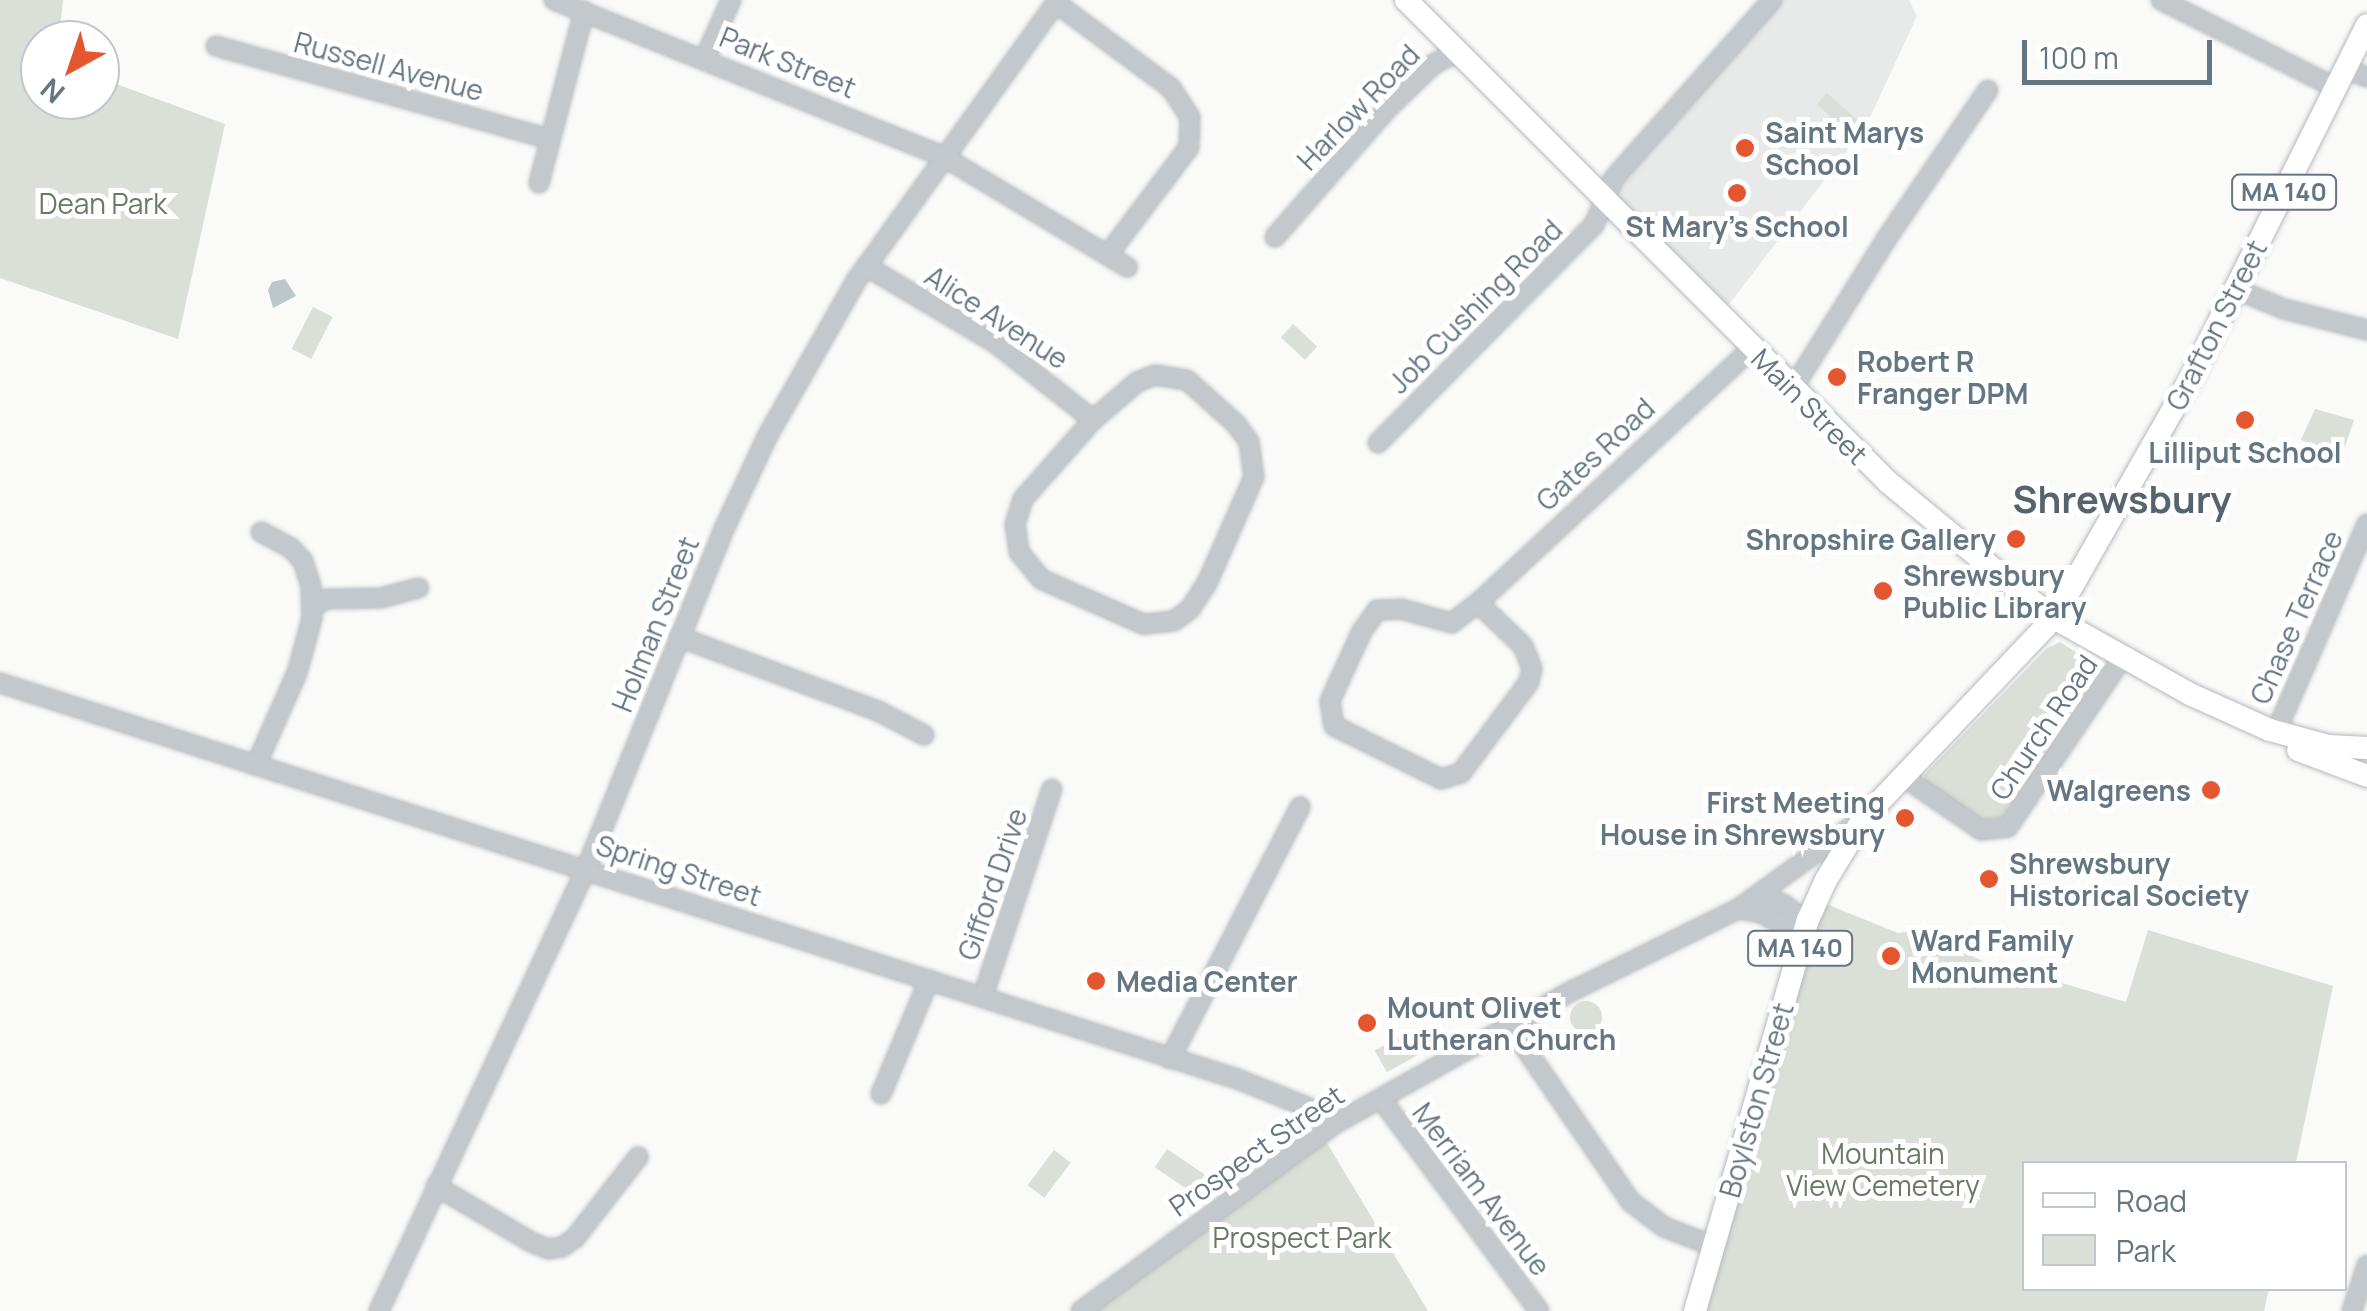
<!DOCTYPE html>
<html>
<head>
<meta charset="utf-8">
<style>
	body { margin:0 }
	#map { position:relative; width:2367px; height:1311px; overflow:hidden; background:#fafaf8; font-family:Manrope,sans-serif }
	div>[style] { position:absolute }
	.built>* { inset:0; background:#e8e9e9 }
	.green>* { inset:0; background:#dadfd7; transform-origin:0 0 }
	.round { border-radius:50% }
	.water>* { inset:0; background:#bbc7cb }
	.roads { filter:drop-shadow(0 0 2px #b5babe) drop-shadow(0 0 2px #b5babe) }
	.minor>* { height:18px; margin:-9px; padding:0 9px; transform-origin:9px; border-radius:9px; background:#c3c8cc }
	.major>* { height:22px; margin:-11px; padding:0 11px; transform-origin:11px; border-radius:11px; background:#fff }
	.dots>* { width:28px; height:28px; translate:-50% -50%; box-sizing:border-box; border:5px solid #fff; border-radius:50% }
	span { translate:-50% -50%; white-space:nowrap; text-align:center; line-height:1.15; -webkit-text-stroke:10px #fff; paint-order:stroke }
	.shield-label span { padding:2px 8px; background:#fff; border:2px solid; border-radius:8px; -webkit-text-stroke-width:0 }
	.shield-label { font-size:25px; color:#657683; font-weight:700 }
	.street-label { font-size:28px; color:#657683 }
	.poi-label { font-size:28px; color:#657683; font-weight:700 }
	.left { translate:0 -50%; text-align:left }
	.right { translate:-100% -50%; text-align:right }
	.park-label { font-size:28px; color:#687a64 }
	.district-label { font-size:38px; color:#57646e; font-weight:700 }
	.legend { position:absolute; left:2022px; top:1161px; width:325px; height:130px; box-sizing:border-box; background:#fff; border:2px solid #c1c8cd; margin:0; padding:12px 18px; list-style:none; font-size:30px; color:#657683 }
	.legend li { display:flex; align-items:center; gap:20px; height:50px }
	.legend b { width:50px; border:2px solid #c1c8cd }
	.north { position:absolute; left:20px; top:20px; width:100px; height:100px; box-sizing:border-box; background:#fff; border:2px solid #c1c8cd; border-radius:50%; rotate:220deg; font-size:28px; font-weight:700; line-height:40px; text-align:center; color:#657683 }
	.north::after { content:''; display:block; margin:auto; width:35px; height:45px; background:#e4572e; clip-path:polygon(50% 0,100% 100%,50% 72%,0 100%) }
	.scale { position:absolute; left:2022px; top:40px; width:190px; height:45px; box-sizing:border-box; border:5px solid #657683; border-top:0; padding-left:12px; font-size:30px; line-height:35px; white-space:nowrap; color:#657683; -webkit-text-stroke:8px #fff; paint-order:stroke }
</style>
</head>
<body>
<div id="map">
	<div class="built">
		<i style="clip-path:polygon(1772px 0,1909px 0,1917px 16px,1866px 126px,1720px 316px,1609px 187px)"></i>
	</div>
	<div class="green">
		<i style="clip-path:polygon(0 0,63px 0,59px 40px,40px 40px,40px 100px,100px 100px,100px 78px,225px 124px,178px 339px,0 278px)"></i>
		<i style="left:1827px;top:93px;width:46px;height:15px;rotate:42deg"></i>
		<i style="left:313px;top:307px;width:22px;height:47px;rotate:27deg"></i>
		<i style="left:1293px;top:324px;width:33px;height:18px;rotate:43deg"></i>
		<i style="clip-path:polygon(2315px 409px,2354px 420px,2342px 455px,2301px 440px)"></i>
		<i style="clip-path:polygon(2060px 642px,2103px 669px,2006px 817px,1985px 820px,1970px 815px,1925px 783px,1924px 775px,2047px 648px)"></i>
		<i style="clip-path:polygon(1816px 900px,1898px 933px,1923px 930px,2028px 985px,2032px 974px,2126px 1002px,2148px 930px,2333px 986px,2296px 1163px,2024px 1164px,2024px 1288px,2269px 1289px,2264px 1311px,1695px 1311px)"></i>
		<i class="round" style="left:1570px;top:1001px;width:32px;height:32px"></i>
		<i style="left:1408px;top:1032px;width:25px;height:38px;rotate:61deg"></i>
		<i style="clip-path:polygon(1321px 1133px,1428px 1311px,1081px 1311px)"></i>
		<i style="left:1167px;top:1149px;width:46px;height:22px;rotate:34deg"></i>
		<i style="left:1054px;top:1150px;width:21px;height:44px;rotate:37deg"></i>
	</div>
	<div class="water">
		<i style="clip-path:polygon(285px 279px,296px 296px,273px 308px,268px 290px,272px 282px)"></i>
	</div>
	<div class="roads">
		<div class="minor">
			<i style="left:554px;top:0;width:420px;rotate:21.9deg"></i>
			<i style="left:944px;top:157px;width:214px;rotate:31deg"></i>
			<i style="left:2161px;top:0;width:196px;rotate:26.7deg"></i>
			<i style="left:1056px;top:3px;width:143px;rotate:36.5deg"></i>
			<i style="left:1171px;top:88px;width:35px;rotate:57deg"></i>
			<i style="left:1190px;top:117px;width:30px;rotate:92deg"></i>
			<i style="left:1189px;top:147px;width:133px;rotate:127deg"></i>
			<i style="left:216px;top:46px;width:345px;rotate:15.6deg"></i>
			<i style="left:705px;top:58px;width:64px;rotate:-65.9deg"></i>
			<i style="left:2346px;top:69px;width:22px;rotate:21deg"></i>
			<i style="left:539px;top:183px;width:178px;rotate:-75.3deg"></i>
			<i style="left:1275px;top:237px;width:170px;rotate:-48.8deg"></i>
			<i style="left:1387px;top:109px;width:65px;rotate:-43.8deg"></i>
			<i style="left:1434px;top:64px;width:24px;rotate:-28deg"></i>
			<i style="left:866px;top:266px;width:149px;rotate:30.7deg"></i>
			<i style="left:994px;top:342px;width:126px;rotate:38.2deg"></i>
			<i style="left:2235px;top:289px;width:53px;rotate:22.2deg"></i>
			<i style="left:2284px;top:309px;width:86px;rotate:14.2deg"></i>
			<i style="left:1155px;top:375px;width:32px;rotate:9deg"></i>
			<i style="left:1187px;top:380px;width:66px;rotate:41.9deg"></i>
			<i style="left:1236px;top:424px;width:22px;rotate:54deg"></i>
			<i style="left:1249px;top:442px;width:35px;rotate:82deg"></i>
			<i style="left:1254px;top:477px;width:116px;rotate:113.9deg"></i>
			<i style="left:1207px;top:583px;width:31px;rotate:123deg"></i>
			<i style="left:1190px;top:609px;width:20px;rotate:143deg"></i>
			<i style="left:1174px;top:621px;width:31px;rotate:174deg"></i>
			<i style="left:1143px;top:624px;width:111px;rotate:-156.2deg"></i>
			<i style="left:1041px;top:579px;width:35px;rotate:-129deg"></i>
			<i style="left:1019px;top:552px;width:28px;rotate:-98deg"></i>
			<i style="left:1015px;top:524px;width:26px;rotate:-72deg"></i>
			<i style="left:1023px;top:499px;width:106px;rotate:-48.5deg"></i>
			<i style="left:1093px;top:420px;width:58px;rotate:-40.8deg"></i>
			<i style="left:1137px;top:382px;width:19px;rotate:-21deg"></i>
			<i style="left:1793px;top:388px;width:177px;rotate:-57.9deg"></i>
			<i style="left:1887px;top:238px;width:179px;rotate:-55.7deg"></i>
			<i style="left:1378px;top:443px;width:307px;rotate:-45.3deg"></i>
			<i style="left:1594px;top:225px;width:51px;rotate:-66.9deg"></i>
			<i style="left:1614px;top:178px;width:238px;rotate:-48.4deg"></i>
			<i style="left:1478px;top:603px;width:62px;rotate:43.7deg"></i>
			<i style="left:1523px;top:646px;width:24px;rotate:68deg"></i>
			<i style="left:1532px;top:668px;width:14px;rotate:102deg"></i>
			<i style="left:1529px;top:682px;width:114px;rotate:126.8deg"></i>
			<i style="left:1461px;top:773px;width:21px;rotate:163deg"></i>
			<i style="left:1441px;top:779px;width:119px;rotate:-153.6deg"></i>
			<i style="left:1334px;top:726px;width:25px;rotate:-99deg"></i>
			<i style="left:1330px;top:701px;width:77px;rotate:-65.4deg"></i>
			<i style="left:1362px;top:631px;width:26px;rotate:-54deg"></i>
			<i style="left:1377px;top:610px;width:24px;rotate:-2deg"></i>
			<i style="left:1401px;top:609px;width:53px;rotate:15.4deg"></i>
			<i style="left:1452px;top:623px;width:33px;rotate:-38deg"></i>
			<i style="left:1478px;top:603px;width:374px;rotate:-42.9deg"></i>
			<i style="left:313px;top:607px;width:16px;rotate:-30deg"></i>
			<i style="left:327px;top:599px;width:54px;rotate:-1.1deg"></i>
			<i style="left:381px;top:598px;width:39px;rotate:-15deg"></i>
			<i style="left:679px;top:637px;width:212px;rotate:20.4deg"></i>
			<i style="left:878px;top:711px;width:52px;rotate:27.6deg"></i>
			<i style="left:0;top:683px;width:1302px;rotate:17.75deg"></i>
			<i style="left:1240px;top:1080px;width:88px;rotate:21.9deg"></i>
			<i style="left:1322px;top:1113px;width:16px;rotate:47deg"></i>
			<i style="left:2276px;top:732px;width:227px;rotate:-66.4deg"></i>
			<i style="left:256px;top:765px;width:101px;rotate:-66deg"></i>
			<i style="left:297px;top:673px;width:57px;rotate:-74.7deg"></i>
			<i style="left:312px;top:618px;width:32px;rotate:-92deg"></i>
			<i style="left:311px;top:586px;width:26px;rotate:-108deg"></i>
			<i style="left:303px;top:561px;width:18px;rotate:-133deg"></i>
			<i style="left:291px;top:548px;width:34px;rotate:-152deg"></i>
			<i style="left:1904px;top:777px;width:93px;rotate:34.5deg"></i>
			<i style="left:1981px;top:830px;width:27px;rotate:-6deg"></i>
			<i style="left:2008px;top:827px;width:205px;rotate:-55.9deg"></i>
			<i style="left:1758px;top:895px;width:27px;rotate:20deg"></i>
			<i style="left:1783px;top:904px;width:30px;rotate:37deg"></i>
			<i style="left:1738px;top:909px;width:23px;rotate:10deg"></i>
			<i style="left:1761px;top:913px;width:48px;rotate:29.7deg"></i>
			<i style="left:983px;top:996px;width:218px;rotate:-71.6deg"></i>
			<i style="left:1510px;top:1026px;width:214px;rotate:55.5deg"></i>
			<i style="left:1631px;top:1202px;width:41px;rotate:37.1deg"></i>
			<i style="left:1664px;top:1227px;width:53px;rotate:21.2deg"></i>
			<i style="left:1170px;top:1059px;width:284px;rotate:-62.7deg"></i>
			<i style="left:881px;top:1094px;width:124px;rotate:-67.2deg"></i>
			<i style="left:1381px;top:1099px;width:264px;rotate:53.3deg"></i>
			<i style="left:436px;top:1186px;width:110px;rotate:30.5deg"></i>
			<i style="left:531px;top:1242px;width:18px;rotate:22deg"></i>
			<i style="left:548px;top:1249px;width:14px;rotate:-8deg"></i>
			<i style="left:562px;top:1247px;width:16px;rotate:-35deg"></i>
			<i style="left:575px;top:1238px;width:103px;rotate:-52.1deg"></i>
			<i style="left:379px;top:1311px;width:488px;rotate:-64.9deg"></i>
			<i style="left:586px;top:869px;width:367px;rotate:-67.9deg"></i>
			<i style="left:724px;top:529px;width:102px;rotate:-64.9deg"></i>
			<i style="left:767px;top:437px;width:180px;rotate:-60.3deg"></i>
			<i style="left:856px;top:281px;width:346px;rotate:-54.3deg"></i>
			<i style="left:1081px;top:1311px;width:313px;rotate:-36.4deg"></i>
			<i style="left:1333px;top:1125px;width:276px;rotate:-29.3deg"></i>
			<i style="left:1574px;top:990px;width:183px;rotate:-26.3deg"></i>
			<i style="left:1738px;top:909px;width:148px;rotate:-35.9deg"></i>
			<i style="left:2352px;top:1311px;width:48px;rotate:-71.9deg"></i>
		</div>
		<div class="major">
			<i style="left:1406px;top:0;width:682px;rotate:45deg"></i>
			<i style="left:1888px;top:482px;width:182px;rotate:39.6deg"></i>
			<i style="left:2028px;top:598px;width:33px;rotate:38deg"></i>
			<i style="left:2054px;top:618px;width:158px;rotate:29.2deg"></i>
			<i style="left:2192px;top:695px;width:85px;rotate:24.2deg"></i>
			<i style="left:2270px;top:730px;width:60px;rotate:15.4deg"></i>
			<i style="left:2328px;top:746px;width:39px;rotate:3deg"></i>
			<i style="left:2298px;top:750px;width:74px;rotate:20.6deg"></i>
			<i style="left:1695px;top:1311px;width:405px;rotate:-73.9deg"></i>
			<i style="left:1807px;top:922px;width:46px;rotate:-65.7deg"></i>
			<i style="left:1826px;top:880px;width:71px;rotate:-58.8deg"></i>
			<i style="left:1863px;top:819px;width:277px;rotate:-46.5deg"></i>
			<i style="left:2054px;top:618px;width:279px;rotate:-60.3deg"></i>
			<i style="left:2192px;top:376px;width:392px;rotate:-63.5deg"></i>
		</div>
	</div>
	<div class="dots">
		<i style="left:1745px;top:148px;background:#e4572e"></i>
		<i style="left:1737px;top:193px;background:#e4572e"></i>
		<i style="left:1837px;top:377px;background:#e4572e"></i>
		<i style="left:2245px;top:420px;background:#e4572e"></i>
		<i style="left:2016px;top:539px;background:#e4572e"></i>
		<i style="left:1883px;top:591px;background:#e4572e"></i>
		<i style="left:2211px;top:790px;background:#e4572e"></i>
		<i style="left:1905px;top:818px;background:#e4572e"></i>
		<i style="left:1989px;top:879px;background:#e4572e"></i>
		<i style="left:1891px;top:956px;background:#e4572e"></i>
		<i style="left:1096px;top:981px;background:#e4572e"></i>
		<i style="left:1367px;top:1023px;background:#e4572e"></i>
	</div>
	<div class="shield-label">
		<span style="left:2284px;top:192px">MA 140</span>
		<span style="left:1800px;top:948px">MA 140</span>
	</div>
	<div class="street-label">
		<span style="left:788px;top:62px;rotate:22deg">Park Street</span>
		<span style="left:389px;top:66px;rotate:15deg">Russell Avenue</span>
		<span style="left:1358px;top:107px;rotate:-46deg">Harlow Road</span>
		<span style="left:1475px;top:306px;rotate:-45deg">Job Cushing Road</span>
		<span style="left:997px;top:317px;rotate:33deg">Alice Avenue</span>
		<span style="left:2216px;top:325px;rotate:-63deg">Grafton Street</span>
		<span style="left:1810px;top:406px;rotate:45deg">Main Street</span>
		<span style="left:1595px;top:454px;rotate:-43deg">Gates Road</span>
		<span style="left:2296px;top:617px;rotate:-66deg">Chase Terrace</span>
		<span style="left:655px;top:624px;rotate:-68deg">Holman Street</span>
		<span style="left:2043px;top:727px;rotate:-56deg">Church Road</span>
		<span style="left:679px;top:870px;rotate:18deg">Spring Street</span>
		<span style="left:992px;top:884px;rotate:-71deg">Gifford Drive</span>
		<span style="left:1756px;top:1100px;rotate:-74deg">Boylston Street</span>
		<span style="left:1256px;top:1150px;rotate:-35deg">Prospect Street</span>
		<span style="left:1482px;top:1189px;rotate:53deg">Merriam Avenue</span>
	</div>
	<div class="poi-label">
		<span class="left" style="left:1765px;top:148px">Saint Marys<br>School</span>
		<span style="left:1737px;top:226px">St Mary's School</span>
		<span class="left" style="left:1857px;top:377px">Robert R<br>Franger DPM</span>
		<span style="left:2245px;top:452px">Lilliput School</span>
		<span class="right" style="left:1996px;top:539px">Shropshire Gallery</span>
		<span class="left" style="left:1903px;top:591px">Shrewsbury<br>Public Library</span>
		<span class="right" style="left:2191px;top:790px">Walgreens</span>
		<span class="right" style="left:1885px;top:818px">First Meeting<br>House in Shrewsbury</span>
		<span class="left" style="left:2009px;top:879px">Shrewsbury<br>Historical Society</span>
		<span class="left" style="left:1911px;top:956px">Ward Family<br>Monument</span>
		<span class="left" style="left:1116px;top:981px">Media Center</span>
		<span class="left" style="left:1387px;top:1023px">Mount Olivet<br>Lutheran Church</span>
	</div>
	<div class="park-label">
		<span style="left:103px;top:203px">Dean Park</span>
		<span style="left:1883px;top:1169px">Mountain<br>View Cemetery</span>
		<span style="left:1302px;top:1237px">Prospect Park</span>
	</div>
	<div class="district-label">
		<span style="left:2122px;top:499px">Shrewsbury</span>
	</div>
	<ul class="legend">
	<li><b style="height:12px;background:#fff"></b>Road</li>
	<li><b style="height:28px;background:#dadfd7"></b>Park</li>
	</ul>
	<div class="north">N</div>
	<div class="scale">100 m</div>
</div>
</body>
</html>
